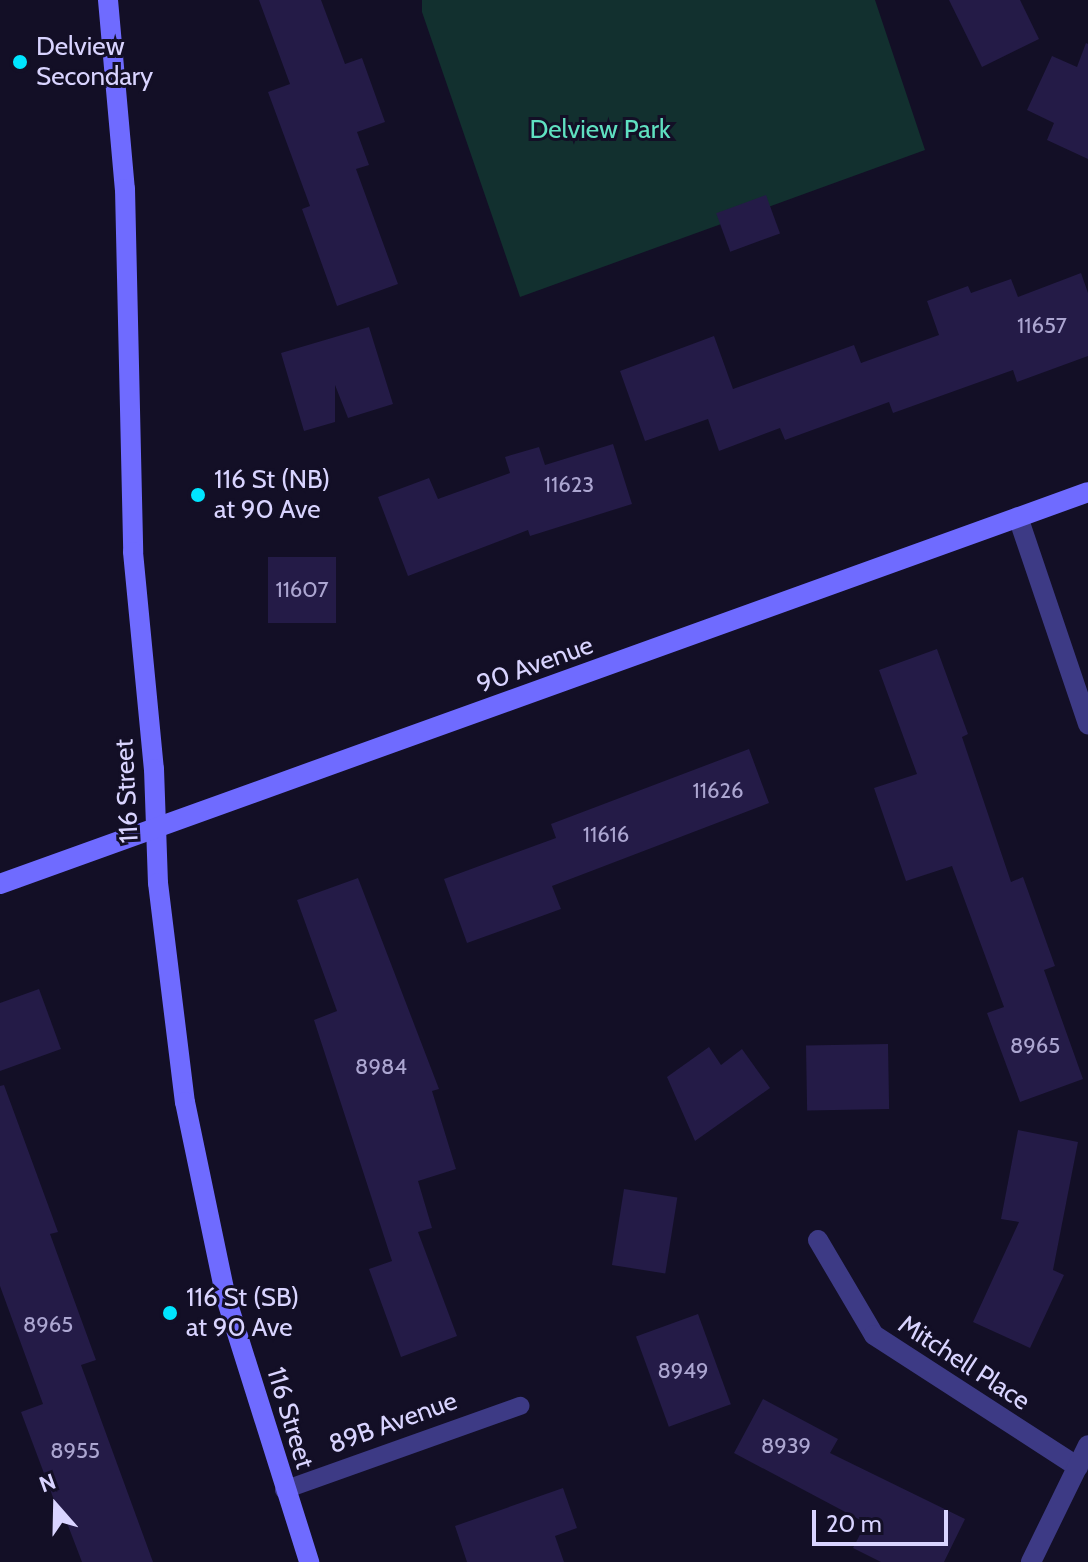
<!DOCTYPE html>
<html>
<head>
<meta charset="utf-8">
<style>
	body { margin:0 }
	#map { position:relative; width:1088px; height:1562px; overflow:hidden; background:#130f26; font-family:Cabin,sans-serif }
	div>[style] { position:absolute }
	.green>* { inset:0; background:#12302f }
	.building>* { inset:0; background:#241b47; transform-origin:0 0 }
	.lane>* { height:18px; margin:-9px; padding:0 9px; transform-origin:9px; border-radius:9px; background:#3d3a85 }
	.street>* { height:20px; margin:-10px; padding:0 10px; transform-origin:10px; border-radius:10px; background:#3d3a85 }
	.secondary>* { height:20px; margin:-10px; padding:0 10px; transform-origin:10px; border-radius:10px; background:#6f6bff }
	.dots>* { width:22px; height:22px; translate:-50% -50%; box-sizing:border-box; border:4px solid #130f26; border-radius:50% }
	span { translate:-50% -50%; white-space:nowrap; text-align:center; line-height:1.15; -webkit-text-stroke:6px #130f26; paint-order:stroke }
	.number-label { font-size:22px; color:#aca6d1 }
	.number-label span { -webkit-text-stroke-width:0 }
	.poi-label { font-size:26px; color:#d9d4ff }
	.left { translate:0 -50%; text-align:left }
	.park-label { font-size:26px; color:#5fe0c0 }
	.street-label { font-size:26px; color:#d9d4ff }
	.north { position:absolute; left:16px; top:1466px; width:80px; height:80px; -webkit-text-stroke:6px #130f26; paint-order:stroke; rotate:340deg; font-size:22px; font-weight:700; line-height:32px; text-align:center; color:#d9d4ff }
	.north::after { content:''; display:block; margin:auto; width:28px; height:36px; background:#d9d4ff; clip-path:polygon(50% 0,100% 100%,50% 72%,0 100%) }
	.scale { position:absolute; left:812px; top:1510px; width:136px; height:36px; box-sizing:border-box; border:4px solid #d9d4ff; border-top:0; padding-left:10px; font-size:24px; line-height:28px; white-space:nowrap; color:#d9d4ff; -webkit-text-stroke:6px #130f26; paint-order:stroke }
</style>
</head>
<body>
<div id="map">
	<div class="green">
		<i style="clip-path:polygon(422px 0,875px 0,925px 150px,520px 297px,422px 12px)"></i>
	</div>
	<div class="building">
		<i style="clip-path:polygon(259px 0,321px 0,345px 64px,362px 58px,385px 122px,357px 132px,369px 165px,356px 169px,398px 284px,337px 306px,302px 209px,310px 206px,268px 92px,290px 84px)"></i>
		<i style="clip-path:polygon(949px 0,1020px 0,1039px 39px,982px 67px)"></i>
		<i style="clip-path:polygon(1086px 43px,1088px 44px,1088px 159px,1047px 140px,1054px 123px,1027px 110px,1052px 56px,1077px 67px)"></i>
		<i style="left:766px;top:195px;width:41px;height:53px;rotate:70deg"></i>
		<i style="clip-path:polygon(1081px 273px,1088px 293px,1088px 356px,1017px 382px,1013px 370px,893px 413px,889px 402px,785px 440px,780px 428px,719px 451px,708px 419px,645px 441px,620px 371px,714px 336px,733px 389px,854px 345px,861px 363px,939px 335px,927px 301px,968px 286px,971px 293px,1011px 279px,1018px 297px)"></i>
		<i style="clip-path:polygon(369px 327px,393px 404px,348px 418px,335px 385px,335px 422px,304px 431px,281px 353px)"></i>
		<i style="clip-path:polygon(613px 444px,632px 504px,530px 536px,528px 530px,408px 576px,378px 497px,429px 478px,438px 499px,510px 473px,505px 457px,539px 447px,545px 465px)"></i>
		<i style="left:268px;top:557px;width:68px;height:66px"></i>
		<i style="clip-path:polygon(937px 649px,968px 734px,962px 737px,1011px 882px,1023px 877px,1055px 966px,1044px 970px,1083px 1079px,1020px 1102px,987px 1013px,1004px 1007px,952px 866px,906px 881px,874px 788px,917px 774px,879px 670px)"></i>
		<i style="clip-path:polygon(749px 749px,769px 803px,552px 886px,561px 909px,467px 943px,444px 879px,556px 838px,551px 824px)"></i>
		<i style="clip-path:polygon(358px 878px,439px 1089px,432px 1091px,456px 1169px,418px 1181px,432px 1228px,418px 1232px,457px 1336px,401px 1357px,369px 1269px,392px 1261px,314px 1020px,337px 1011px,297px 900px)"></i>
		<i style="clip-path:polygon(39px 989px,61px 1049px,0 1071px,0 1003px)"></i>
		<i style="left:888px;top:1044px;width:65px;height:82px;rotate:89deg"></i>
		<i style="clip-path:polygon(709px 1047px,721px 1065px,742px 1049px,770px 1088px,695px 1141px,667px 1077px)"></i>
		<i style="clip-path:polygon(4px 1085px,58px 1232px,50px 1234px,96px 1360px,81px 1365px,153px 1562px,82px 1562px,64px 1515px,60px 1516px,21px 1412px,43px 1404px,0 1286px,0 1086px)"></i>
		<i style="clip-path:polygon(1018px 1130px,1078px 1142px,1053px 1270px,1064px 1275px,1030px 1348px,973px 1322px,1019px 1222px,1001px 1219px)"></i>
		<i style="left:624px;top:1189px;width:54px;height:77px;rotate:9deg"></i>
		<i style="left:698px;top:1314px;width:96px;height:66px;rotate:70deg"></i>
		<i style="clip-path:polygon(763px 1399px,838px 1439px,830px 1453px,965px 1519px,944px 1562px,881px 1562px,853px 1548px,866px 1523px,734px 1453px)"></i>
		<i style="clip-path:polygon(563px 1488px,577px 1528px,555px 1536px,564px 1562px,467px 1562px,455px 1526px)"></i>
	</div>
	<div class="lane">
		<i style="left:284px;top:1490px;width:251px;rotate:-19.6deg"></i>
	</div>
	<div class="street">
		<i style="left:1018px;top:517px;width:219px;rotate:71.3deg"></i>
		<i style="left:818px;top:1240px;width:110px;rotate:59.5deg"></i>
		<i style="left:874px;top:1335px;width:243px;rotate:32.9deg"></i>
		<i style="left:1031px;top:1562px;width:130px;rotate:-64deg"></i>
	</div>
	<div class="secondary">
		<i style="left:108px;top:0;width:190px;rotate:84.9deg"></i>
		<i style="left:125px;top:189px;width:363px;rotate:88.7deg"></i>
		<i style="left:133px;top:552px;width:218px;rotate:84.5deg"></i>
		<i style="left:154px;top:769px;width:114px;rotate:88deg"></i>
		<i style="left:158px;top:883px;width:221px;rotate:83deg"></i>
		<i style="left:185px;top:1102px;width:200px;rotate:78.2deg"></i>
		<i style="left:226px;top:1298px;width:277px;rotate:72.5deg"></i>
		<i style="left:0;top:884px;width:1156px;rotate:-19.81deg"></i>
	</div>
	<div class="dots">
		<i style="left:20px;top:62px;background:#00e5ff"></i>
		<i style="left:198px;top:495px;background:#00e5ff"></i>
		<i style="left:170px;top:1313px;background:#00e5ff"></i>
	</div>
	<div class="number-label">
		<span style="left:1042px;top:326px">11657</span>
		<span style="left:569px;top:485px">11623</span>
		<span style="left:302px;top:590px">11607</span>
		<span style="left:718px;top:791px">11626</span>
		<span style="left:606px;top:835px">11616</span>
		<span style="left:1035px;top:1046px">8965</span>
		<span style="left:381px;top:1067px">8984</span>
		<span style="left:48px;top:1325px">8965</span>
		<span style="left:683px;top:1371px">8949</span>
		<span style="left:786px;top:1446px">8939</span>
		<span style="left:75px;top:1451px">8955</span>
	</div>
	<div class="poi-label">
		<span class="left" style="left:36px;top:62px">Delview<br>Secondary</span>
		<span class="left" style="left:214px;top:495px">116 St (NB)<br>at 90 Ave</span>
		<span class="left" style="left:186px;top:1313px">116 St (SB)<br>at 90 Ave</span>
	</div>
	<div class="park-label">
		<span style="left:600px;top:130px">Delview Park</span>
	</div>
	<div class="street-label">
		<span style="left:535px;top:665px;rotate:-20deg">90 Avenue</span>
		<span style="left:127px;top:791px;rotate:-93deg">116 Street</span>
		<span style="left:964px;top:1363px;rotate:33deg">Mitchell Place</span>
		<span style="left:290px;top:1418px;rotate:73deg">116 Street</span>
		<span style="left:393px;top:1423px;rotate:-20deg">89B Avenue</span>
	</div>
	<div class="north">N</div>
	<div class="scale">20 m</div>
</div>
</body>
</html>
